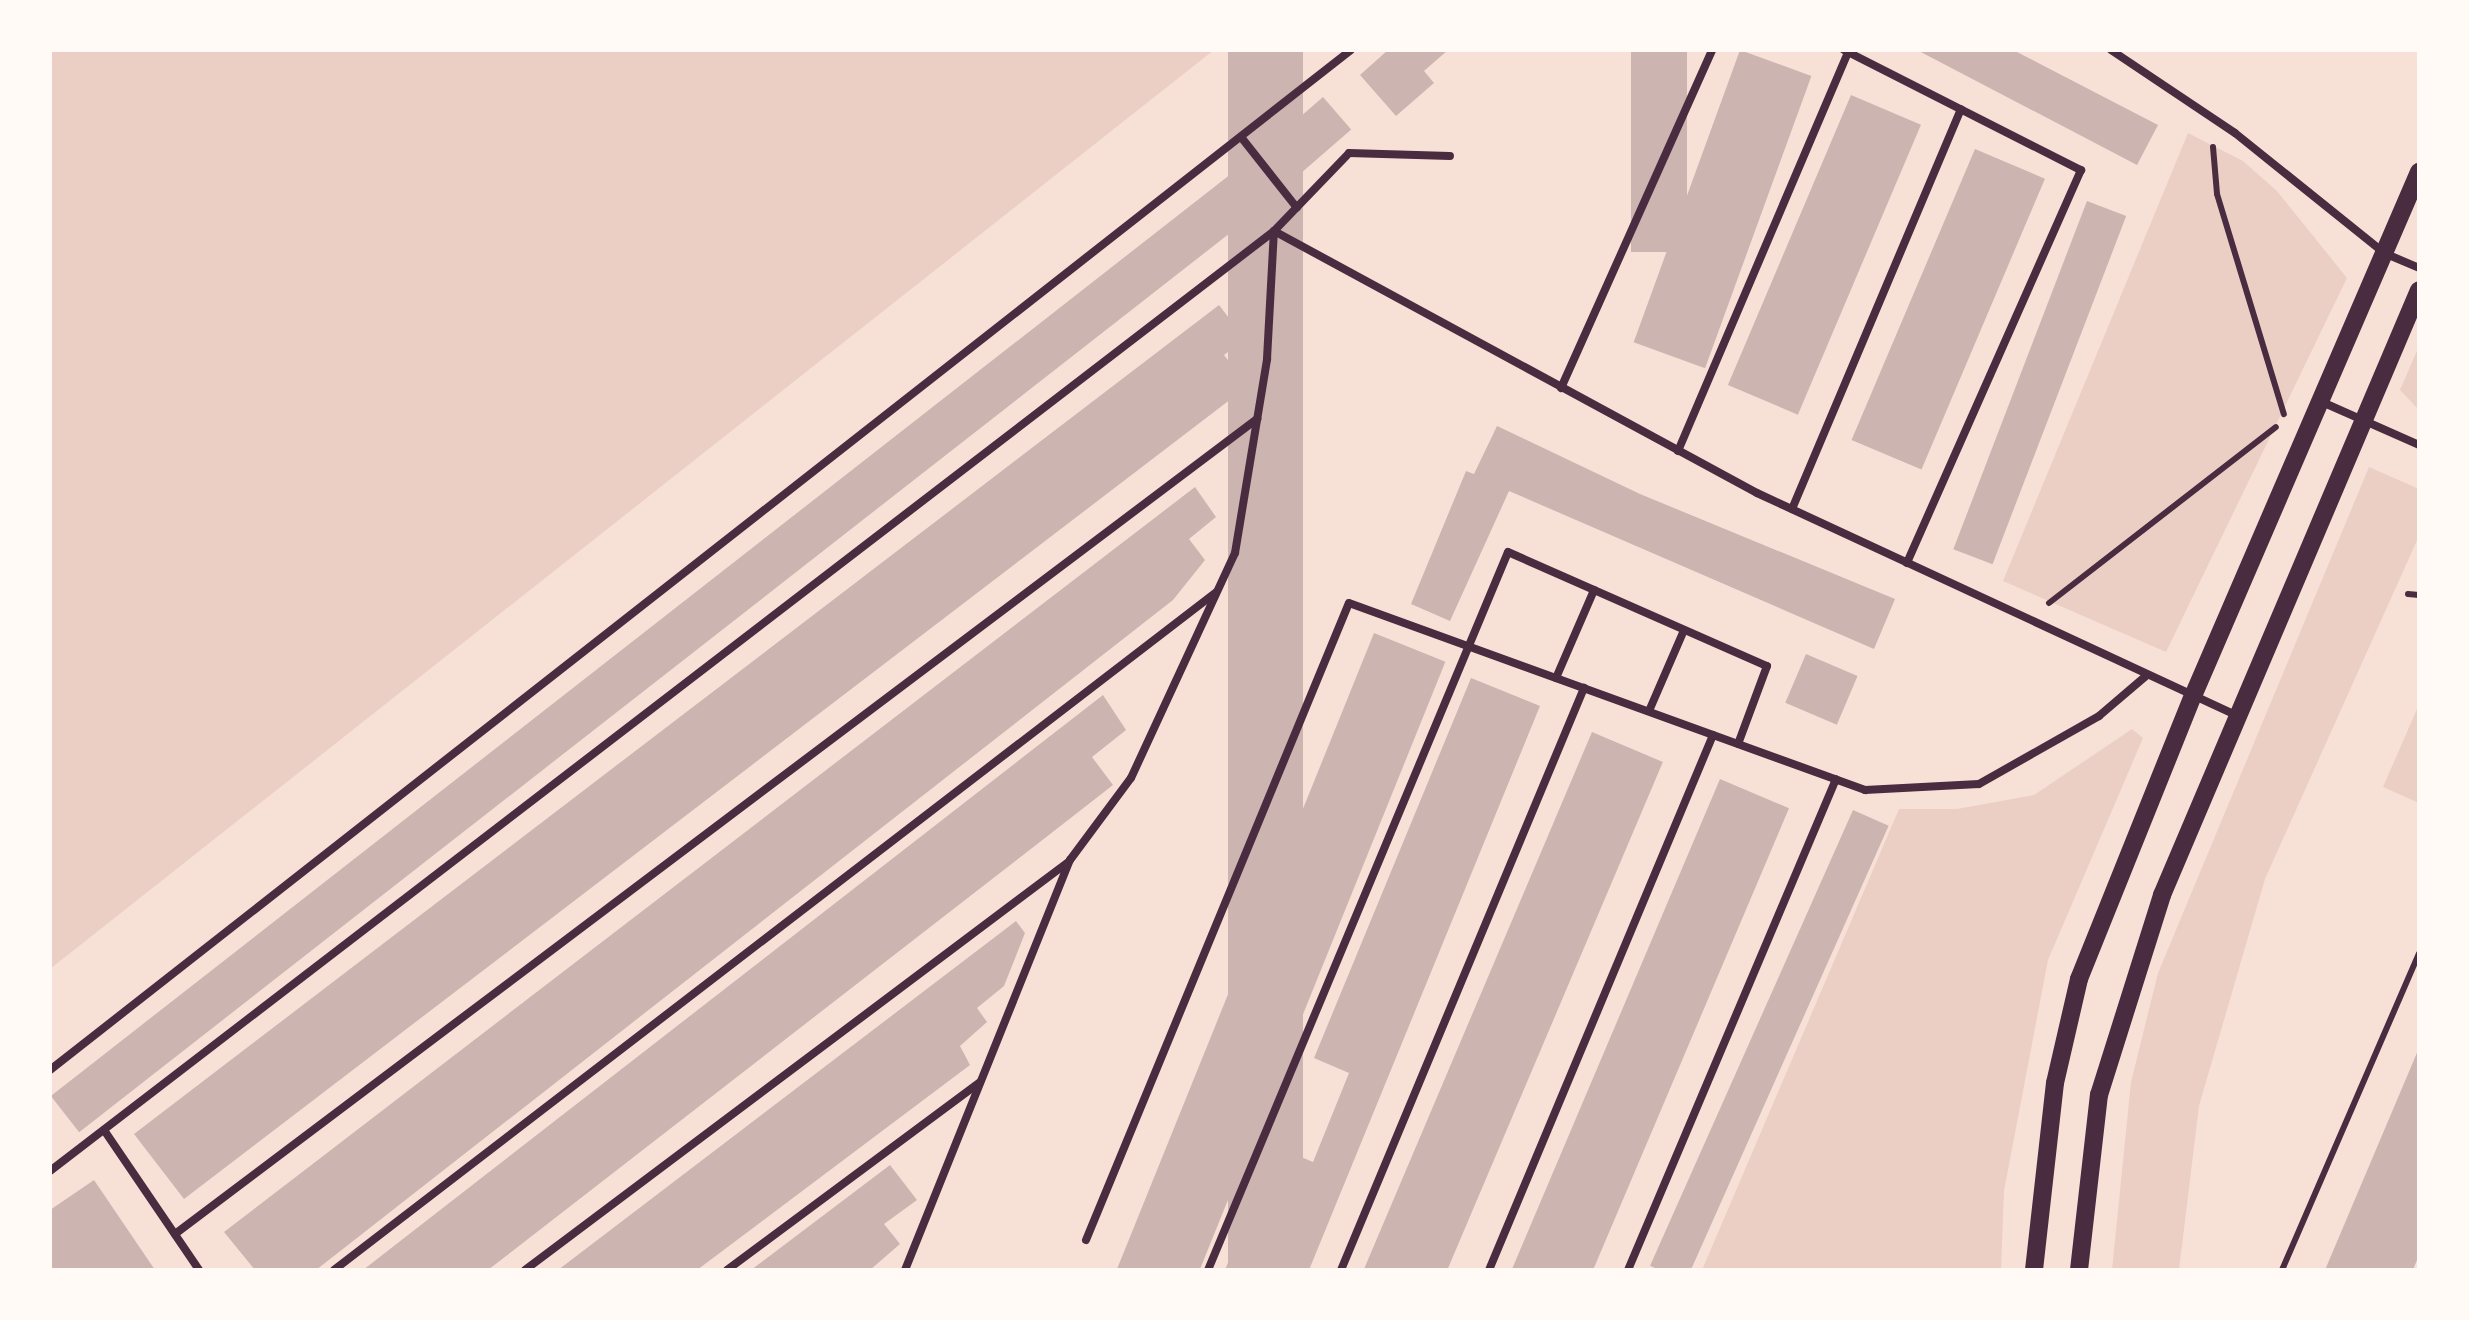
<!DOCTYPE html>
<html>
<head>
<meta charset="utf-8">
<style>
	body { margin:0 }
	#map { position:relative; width:2469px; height:1320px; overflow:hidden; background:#f7e1d7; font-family:"DejaVu Sans",sans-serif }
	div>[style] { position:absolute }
	.green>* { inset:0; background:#ebcfc5 }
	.building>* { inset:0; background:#ccb4b1; transform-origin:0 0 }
	.path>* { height:6px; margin:-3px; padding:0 3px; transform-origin:3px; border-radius:3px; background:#4a2c40 }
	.service>* { height:8px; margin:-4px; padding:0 4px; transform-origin:4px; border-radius:4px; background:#4a2c40 }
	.tertiary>* { height:18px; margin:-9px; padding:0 9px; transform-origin:9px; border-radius:9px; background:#4a2c40 }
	span { translate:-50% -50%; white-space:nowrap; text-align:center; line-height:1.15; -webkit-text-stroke:8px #fffaf5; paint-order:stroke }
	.frame { position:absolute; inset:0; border:52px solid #fffaf5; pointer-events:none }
</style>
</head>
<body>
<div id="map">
	<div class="green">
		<i style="clip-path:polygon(50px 50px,1214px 50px,50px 969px)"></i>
		<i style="clip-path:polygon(2188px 133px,2243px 161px,2277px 191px,2347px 278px,2166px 652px,2003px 581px)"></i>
		<i style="clip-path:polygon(2419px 346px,2419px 410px,2400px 390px)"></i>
		<i style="clip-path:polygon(2369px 467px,2419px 489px,2419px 536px,2265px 879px,2199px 1106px,2179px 1270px,2112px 1270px,2131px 1082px,2158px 973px)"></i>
		<i style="clip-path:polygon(2417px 709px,2419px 710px,2419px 803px,2383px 787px)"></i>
		<i style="clip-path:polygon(2132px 729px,2143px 738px,2048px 960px,2004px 1191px,2001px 1270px,1702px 1270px,1899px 809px,1957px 809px,2034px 795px)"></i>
	</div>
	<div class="building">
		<i style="left:1228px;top:50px;width:75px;height:1506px"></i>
		<i style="clip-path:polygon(1388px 50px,1448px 50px,1424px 71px,1434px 83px,1396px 116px,1360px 75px)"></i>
		<i style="left:1631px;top:50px;width:56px;height:202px"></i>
		<i style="left:1740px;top:50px;width:76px;height:311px;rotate:20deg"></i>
		<i style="clip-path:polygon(1917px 50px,2013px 50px,2158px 125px,2137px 165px)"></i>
		<i style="left:1851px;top:95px;width:76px;height:315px;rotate:23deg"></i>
		<i style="left:1323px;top:97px;width:43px;height:74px;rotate:49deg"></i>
		<i style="left:1975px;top:149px;width:76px;height:316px;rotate:23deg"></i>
		<i style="left:1236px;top:170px;width:46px;height:1504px;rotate:52deg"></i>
		<i style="left:2087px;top:201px;width:42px;height:373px;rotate:21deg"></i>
		<i style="clip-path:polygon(1219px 305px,1245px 339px,1224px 355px,1248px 386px,184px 1199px,134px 1134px)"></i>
		<i style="clip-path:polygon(1497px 426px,1640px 494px,1895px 599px,1874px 649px,1509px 491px,1450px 621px,1411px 604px,1466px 471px,1474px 474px)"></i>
		<i style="clip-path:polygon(1195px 487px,1216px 517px,1189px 539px,1205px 560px,1173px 600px,316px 1270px,255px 1270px,224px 1232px)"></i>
		<i style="left:1374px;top:633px;width:77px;height:690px;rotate:22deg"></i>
		<i style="left:1806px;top:654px;width:56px;height:53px;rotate:23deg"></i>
		<i style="clip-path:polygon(1471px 678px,1540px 706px,1309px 1270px,1225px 1270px,1275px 1146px,1313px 1162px,1349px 1073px,1314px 1058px)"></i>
		<i style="clip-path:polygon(1103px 695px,1126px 730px,1092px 757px,1113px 785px,1063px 824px,488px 1270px,363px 1270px)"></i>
		<i style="left:1592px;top:732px;width:77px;height:584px;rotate:23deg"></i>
		<i style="left:1720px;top:779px;width:75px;height:533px;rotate:23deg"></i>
		<i style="left:1853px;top:810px;width:39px;height:499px;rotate:24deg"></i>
		<i style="clip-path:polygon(1016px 921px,1025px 933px,1004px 986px,977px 1008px,987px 1022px,960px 1046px,970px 1065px,697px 1270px,558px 1270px)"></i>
		<i style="clip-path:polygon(2419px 1048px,2419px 1255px,2413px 1270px,2325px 1270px)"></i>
		<i style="clip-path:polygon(890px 1165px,917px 1200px,884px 1224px,900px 1244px,870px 1270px,751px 1270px)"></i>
		<i style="clip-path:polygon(94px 1180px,155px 1270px,50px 1270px,50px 1210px)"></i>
	</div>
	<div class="path">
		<i style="left:2213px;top:147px;width:47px;rotate:85.1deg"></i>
		<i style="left:2217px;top:194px;width:230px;rotate:73.1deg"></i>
		<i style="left:2408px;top:594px;width:11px;rotate:5deg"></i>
		<i style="left:2049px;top:603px;width:287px;rotate:-37.8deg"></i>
		<i style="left:2282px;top:1270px;width:345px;rotate:-66.6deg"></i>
	</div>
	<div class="service">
		<i style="left:1844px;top:50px;width:266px;rotate:26.9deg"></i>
		<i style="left:2081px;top:170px;width:430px;rotate:113.9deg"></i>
		<i style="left:2111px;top:50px;width:149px;rotate:33.8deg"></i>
		<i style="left:2235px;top:133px;width:191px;rotate:38.8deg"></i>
		<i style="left:2384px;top:253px;width:38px;rotate:23deg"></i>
		<i style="left:1241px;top:137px;width:90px;rotate:51.7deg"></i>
		<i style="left:1274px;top:231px;width:549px;rotate:28.48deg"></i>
		<i style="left:1757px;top:493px;width:528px;rotate:24.87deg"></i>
		<i style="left:1561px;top:388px;width:370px;rotate:-65.9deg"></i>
		<i style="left:2322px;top:402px;width:106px;rotate:23.9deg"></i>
		<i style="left:1678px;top:451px;width:434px;rotate:-66.9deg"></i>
		<i style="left:1792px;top:509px;width:434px;rotate:-67.1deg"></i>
		<i style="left:1556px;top:678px;width:96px;rotate:-66.6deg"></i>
		<i style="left:1649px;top:711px;width:88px;rotate:-66.6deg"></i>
		<i style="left:50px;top:1070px;width:1653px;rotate:-38.1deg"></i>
		<i style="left:104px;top:1130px;width:169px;rotate:55.8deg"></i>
		<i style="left:50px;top:1171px;width:1543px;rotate:-37.52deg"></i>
		<i style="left:1274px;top:231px;width:108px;rotate:-46.1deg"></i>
		<i style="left:1349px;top:153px;width:101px;rotate:1.7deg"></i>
		<i style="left:175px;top:1234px;width:1355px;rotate:-36.99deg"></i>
		<i style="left:1086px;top:1240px;width:689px;rotate:-67.57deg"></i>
		<i style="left:1349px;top:603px;width:549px;rotate:19.92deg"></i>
		<i style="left:1865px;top:790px;width:114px;rotate:-3deg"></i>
		<i style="left:1979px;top:784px;width:138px;rotate:-29.5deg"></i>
		<i style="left:2099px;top:716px;width:63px;rotate:-40.5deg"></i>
		<i style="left:334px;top:1270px;width:1111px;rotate:-37.54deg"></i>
		<i style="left:525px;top:1270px;width:678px;rotate:-36.9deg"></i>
		<i style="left:727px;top:1270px;width:315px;rotate:-36.6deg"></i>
		<i style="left:905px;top:1270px;width:442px;rotate:-68.1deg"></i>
		<i style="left:1070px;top:860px;width:102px;rotate:-53.4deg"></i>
		<i style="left:1131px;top:778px;width:248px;rotate:-65.2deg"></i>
		<i style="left:1235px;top:553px;width:197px;rotate:-80.6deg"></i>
		<i style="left:1267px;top:359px;width:128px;rotate:-86.9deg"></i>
		<i style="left:1208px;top:1270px;width:778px;rotate:-67.32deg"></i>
		<i style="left:1508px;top:552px;width:283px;rotate:23.8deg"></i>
		<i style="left:1767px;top:666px;width:83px;rotate:110.4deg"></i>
		<i style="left:1341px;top:1270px;width:631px;rotate:-67.34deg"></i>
		<i style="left:1489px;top:1270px;width:580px;rotate:-67.28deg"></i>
		<i style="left:1628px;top:1270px;width:533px;rotate:-67.04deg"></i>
	</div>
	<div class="tertiary">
		<i style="left:2034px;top:1270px;width:188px;rotate:-83.6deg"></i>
		<i style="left:2055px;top:1083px;width:107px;rotate:-77deg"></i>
		<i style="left:2079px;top:979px;width:305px;rotate:-68.1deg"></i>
		<i style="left:2193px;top:696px;width:571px;rotate:-66.67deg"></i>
		<i style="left:2079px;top:1270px;width:176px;rotate:-83.5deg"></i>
		<i style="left:2099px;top:1095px;width:210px;rotate:-72.5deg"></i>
		<i style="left:2162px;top:895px;width:657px;rotate:-66.98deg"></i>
	</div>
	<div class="frame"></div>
</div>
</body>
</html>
